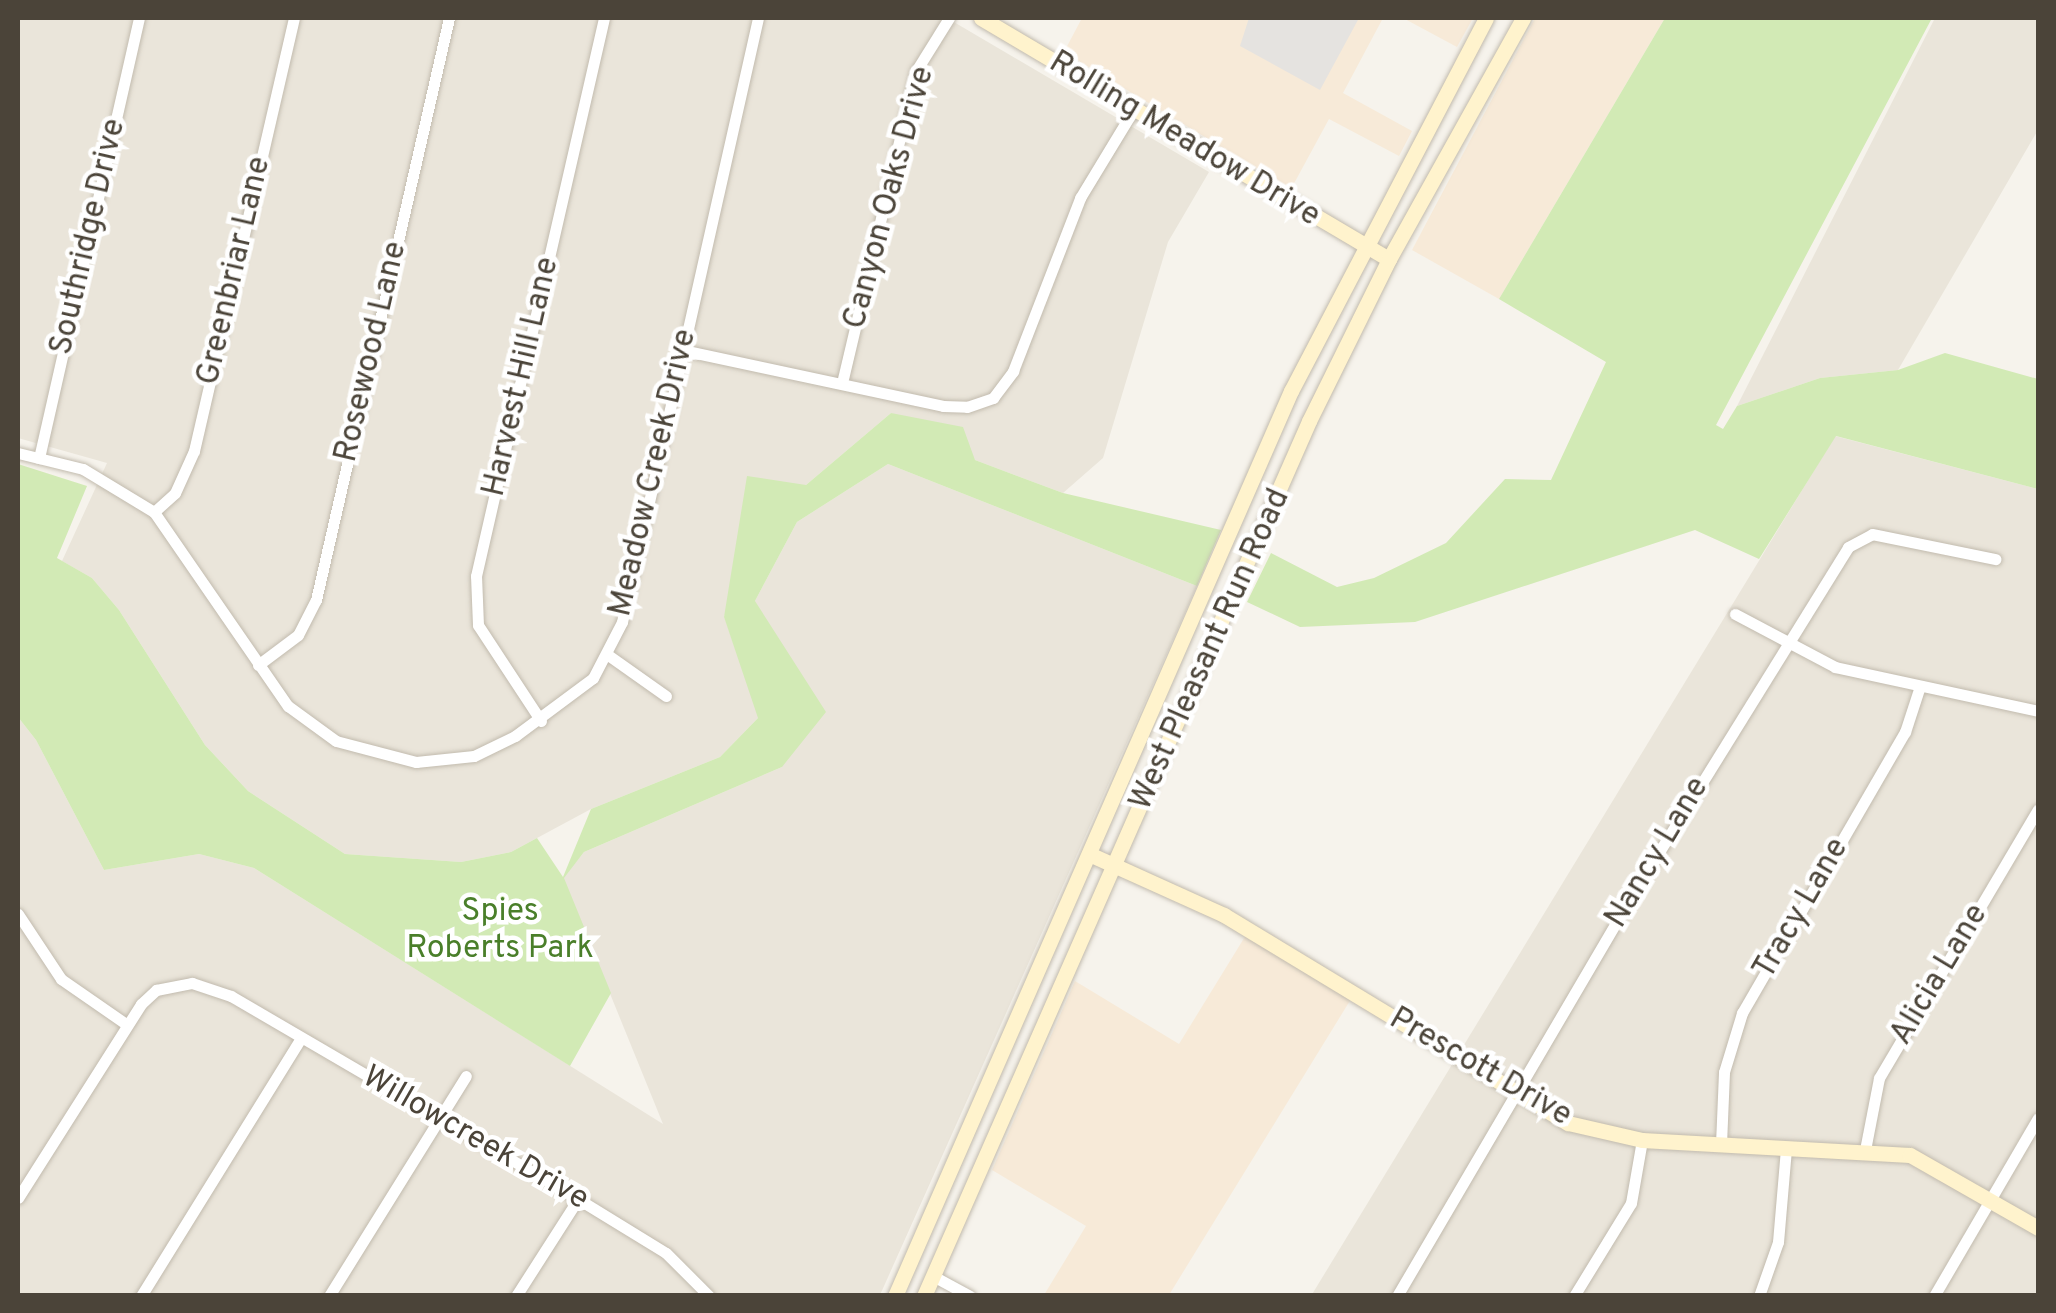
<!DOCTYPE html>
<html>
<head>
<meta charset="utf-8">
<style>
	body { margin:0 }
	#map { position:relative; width:2056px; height:1313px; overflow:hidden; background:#f6f3ec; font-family:Overpass,sans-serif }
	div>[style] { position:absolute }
	.residential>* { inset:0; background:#eae5da }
	.commercial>* { inset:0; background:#f7ead8 }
	.green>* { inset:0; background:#d2eab5 }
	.parking>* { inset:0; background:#e5e3e0 }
	.roads { filter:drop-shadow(0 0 2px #c2bbae) drop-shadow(0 0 2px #c2bbae) }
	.street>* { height:11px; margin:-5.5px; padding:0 5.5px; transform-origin:5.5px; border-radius:5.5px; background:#fff }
	.secondary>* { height:15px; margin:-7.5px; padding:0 7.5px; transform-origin:7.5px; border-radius:7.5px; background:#fff3cd }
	span { translate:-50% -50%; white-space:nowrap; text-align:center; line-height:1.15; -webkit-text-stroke:9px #fff; paint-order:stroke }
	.street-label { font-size:32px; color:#4b4439 }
	.park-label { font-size:32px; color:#4a7f2a }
	.frame { position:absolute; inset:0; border:20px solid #4b4439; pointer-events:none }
</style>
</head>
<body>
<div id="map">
	<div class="residential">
		<i style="clip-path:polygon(18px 18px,947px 18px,1209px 172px,1168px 242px,1103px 458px,1063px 493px,975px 460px,891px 413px,806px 485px,724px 616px,759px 717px,720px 757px,591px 809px,511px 852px,461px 862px,345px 854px,248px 791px,205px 745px,119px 610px,92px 578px,62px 561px,107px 463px,18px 438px)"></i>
		<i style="clip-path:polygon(1935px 18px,2038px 18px,2038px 130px,1898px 370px,1820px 378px,1737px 406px)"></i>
		<i style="clip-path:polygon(1835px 436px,2038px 489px,2038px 1295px,1311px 1296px)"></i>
		<i style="clip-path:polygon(888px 464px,1197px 586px,880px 1295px,18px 1295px,18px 717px,36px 740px,104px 870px,199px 854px,254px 868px,663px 1124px,563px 878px,584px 852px,782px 767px,755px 601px,797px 522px)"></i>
	</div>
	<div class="commercial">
		<i style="clip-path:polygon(1082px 18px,1383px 18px,1343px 93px,1412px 131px,1399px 156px,1329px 119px,1291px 189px,1064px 52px)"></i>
		<i style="clip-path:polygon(1403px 18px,1473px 18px,1457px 47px)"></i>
		<i style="clip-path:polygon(1535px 18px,1665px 18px,1499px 299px,1412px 250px)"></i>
		<i style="clip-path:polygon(1246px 935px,1351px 999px,1169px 1295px,1044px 1295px,1086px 1226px,992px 1170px,1075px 981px,1179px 1044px)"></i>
	</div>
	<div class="green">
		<i style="clip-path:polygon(1665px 18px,1932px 18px,1716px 425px,1723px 429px,1737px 406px,1820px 378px,1898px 370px,1945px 353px,2038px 379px,2038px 489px,1836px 436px,1759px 559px,1695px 530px,1415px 622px,1300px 627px,1247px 602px,1271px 553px,1337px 587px,1374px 578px,1446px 543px,1505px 479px,1551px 480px,1606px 362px,1499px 299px)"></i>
		<i style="clip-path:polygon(891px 413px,963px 427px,975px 460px,1063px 493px,1221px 530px,1197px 586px,888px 464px,797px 522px,755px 601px,826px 712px,782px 767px,584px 852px,564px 878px,611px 993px,570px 1066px,254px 868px,199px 854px,104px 870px,36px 740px,18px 717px,18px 464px,87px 486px,57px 558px,92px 578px,119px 610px,205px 745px,248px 791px,345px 854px,461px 862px,511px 852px,537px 838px,563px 877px,591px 809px,720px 757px,758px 718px,724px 617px,747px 476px,806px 485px)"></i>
	</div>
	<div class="parking">
		<i style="clip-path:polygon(1249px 18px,1359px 18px,1320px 90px,1240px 46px)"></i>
	</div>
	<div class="roads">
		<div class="street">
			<i style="left:682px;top:350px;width:267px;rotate:12.1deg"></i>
			<i style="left:943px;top:406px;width:24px;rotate:2deg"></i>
			<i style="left:967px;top:407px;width:28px;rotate:-19deg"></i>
			<i style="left:993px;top:398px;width:34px;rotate:-53deg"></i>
			<i style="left:1013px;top:371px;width:186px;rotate:-68.8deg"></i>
			<i style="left:1080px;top:198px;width:104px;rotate:-58.8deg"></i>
			<i style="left:842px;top:383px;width:321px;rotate:-76.7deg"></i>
			<i style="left:916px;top:71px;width:62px;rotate:-58.1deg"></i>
			<i style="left:18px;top:453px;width:67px;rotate:13.8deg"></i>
			<i style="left:83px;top:469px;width:83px;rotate:31.2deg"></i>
			<i style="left:154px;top:512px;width:236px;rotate:55.4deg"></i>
			<i style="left:288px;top:706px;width:59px;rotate:36.1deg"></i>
			<i style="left:336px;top:741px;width:83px;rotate:14.7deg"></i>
			<i style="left:416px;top:762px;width:58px;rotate:-5.9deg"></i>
			<i style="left:474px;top:756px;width:46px;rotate:-26deg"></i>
			<i style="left:515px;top:736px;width:97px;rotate:-36.6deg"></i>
			<i style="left:593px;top:678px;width:63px;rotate:-62.6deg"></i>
			<i style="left:622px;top:622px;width:619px;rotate:-77.31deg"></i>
			<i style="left:39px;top:458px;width:451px;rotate:-77.2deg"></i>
			<i style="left:154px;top:512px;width:28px;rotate:-42deg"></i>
			<i style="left:175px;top:493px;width:46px;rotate:-65.7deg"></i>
			<i style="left:194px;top:451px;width:444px;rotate:-77deg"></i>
			<i style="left:1735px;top:614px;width:113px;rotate:27.9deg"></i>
			<i style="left:1835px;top:667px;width:208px;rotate:12.2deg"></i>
			<i style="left:608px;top:655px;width:71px;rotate:35.3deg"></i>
			<i style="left:258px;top:665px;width:50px;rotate:-36.9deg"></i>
			<i style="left:298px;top:635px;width:39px;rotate:-63deg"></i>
			<i style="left:316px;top:600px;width:597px;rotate:-77.13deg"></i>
			<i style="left:541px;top:721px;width:115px;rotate:-123.3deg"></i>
			<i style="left:478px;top:625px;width:49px;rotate:-92.3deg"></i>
			<i style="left:476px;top:576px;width:572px;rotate:-77.08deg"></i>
			<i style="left:18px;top:914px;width:78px;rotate:56.5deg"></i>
			<i style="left:61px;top:979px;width:79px;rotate:34.7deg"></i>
			<i style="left:1721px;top:1144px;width:72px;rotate:-87.6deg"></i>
			<i style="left:1724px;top:1072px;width:62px;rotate:-73deg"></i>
			<i style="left:1742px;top:1013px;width:325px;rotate:-59.9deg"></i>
			<i style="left:1905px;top:732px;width:48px;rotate:-71.9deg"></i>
			<i style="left:1865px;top:1150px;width:73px;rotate:-79deg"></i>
			<i style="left:1879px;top:1078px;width:312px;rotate:-59.4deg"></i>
			<i style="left:18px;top:1198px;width:230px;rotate:-57.6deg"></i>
			<i style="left:141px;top:1004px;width:21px;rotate:-43deg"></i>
			<i style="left:156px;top:990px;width:37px;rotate:-11deg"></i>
			<i style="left:192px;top:983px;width:41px;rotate:18.4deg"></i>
			<i style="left:231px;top:996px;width:402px;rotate:30.3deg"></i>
			<i style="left:578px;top:1199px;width:103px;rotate:31.5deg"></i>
			<i style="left:666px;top:1253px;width:61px;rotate:45deg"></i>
			<i style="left:933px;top:1276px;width:42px;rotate:28.4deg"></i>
			<i style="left:141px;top:1296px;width:304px;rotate:-58.2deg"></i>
			<i style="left:329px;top:1296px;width:259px;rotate:-58.1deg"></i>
			<i style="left:516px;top:1296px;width:115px;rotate:-57.4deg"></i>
			<i style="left:1397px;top:1296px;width:451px;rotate:-59.6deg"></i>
			<i style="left:1625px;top:907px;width:423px;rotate:-58.2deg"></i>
			<i style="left:1848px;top:547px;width:27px;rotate:-28deg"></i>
			<i style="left:1872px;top:534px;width:126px;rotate:11.5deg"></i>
			<i style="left:1574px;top:1296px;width:109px;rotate:-58.5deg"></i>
			<i style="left:1631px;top:1203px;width:64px;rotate:-80.1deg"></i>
			<i style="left:1759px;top:1296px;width:57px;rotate:-70.6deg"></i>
			<i style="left:1778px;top:1242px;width:94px;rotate:-85.1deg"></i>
			<i style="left:1934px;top:1296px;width:206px;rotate:-59.7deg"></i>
		</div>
		<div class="secondary">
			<i style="left:981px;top:18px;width:474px;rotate:30.6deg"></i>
			<i style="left:1089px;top:854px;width:148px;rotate:24.3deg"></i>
			<i style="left:1224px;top:915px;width:402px;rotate:31.2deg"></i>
			<i style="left:1568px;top:1123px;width:76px;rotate:12.9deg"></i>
			<i style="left:1642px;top:1140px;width:268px;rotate:3.2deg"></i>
			<i style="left:1910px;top:1155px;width:147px;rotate:29.7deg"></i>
			<i style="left:895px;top:1296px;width:988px;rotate:-66.37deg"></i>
			<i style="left:1291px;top:391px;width:421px;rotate:-62.4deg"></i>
			<i style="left:924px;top:1296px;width:956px;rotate:-66.25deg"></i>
			<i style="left:1309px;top:421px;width:181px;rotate:-63.7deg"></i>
			<i style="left:1389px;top:259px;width:276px;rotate:-60.9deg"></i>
		</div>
	</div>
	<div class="street-label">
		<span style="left:1184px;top:140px;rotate:31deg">Rolling Meadow Drive</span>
		<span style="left:890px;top:198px;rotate:-75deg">Canyon Oaks Drive</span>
		<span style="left:89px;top:237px;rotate:-77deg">Southridge Drive</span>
		<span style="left:235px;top:271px;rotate:-77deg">Greenbriar Lane</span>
		<span style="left:372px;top:352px;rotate:-77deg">Rosewood Lane</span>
		<span style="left:522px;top:377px;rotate:-77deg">Harvest Hill Lane</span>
		<span style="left:654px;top:473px;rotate:-77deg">Meadow Creek Drive</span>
		<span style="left:1211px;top:650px;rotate:-66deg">West Pleasant Run Road</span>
		<span style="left:1658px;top:853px;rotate:-59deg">Nancy Lane</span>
		<span style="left:1802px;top:909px;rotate:-60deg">Tracy Lane</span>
		<span style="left:1940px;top:975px;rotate:-59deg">Alicia Lane</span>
		<span style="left:1480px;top:1068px;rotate:30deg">Prescott Drive</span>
		<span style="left:475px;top:1139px;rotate:30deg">Willowcreek Drive</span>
	</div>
	<div class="park-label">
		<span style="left:500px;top:931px">Spies<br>Roberts Park</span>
	</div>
	<div class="frame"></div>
</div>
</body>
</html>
